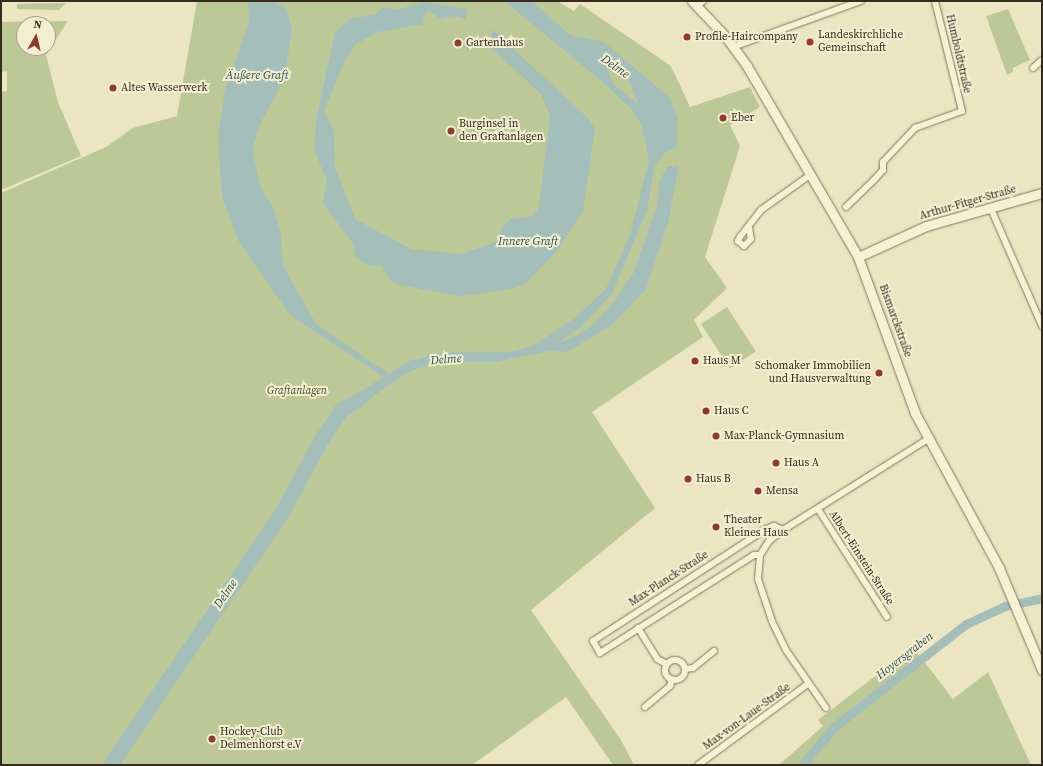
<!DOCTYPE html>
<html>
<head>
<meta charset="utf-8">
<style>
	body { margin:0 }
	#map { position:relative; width:1043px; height:766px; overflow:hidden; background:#ebe5c2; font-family:"Source Serif 4",serif }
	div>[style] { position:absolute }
	.green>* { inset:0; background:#bcc996; transform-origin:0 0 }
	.water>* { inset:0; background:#a4beba }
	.canal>* { height:9px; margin:-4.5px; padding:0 4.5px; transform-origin:4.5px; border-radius:4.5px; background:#a4beba }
	.river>* { height:15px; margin:-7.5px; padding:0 7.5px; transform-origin:7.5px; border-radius:7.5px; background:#a4beba }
	.roads { filter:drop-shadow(0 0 1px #84765a) drop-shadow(0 0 1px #84765a) }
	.street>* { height:6px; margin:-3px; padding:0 3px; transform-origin:3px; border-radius:3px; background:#f7f1d4 }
	.street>.ring { margin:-3px; padding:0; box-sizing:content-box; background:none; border:6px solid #f7f1d4; border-radius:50% }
	.secondary>* { height:9px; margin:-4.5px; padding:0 4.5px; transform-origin:4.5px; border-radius:4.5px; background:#f7f1d4 }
	.dots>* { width:11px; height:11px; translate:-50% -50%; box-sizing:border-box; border:2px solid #f3eed1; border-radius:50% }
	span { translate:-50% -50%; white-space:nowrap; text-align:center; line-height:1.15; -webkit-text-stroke:4px #f3eed1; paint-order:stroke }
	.poi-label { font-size:11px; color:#352c1e }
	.left { translate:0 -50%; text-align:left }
	.right { translate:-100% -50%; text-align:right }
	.street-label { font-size:11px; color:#352c1e }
	.park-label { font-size:11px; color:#3f5025; font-style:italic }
	.water-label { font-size:12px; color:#2d5154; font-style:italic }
	.frame { position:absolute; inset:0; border:2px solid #352c1e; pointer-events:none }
	.north { position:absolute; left:16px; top:16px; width:40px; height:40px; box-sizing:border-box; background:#f3eed1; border:1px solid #a7a089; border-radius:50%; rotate:8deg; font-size:11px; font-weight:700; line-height:16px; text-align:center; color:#352c1e }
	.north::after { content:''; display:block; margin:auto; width:14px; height:18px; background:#903a2d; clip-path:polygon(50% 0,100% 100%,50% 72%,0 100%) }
</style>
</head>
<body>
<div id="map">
	<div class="green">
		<i style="clip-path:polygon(197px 1px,557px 1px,574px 11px,580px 4px,671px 66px,690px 107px,750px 87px,760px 107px,730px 125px,740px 146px,705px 257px,727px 288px,694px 320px,703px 337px,592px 412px,655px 508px,531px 610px,621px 740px,634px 765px,613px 765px,566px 697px,472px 765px,1px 765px,1px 193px,106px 147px,133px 128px,177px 116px)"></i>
		<i style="clip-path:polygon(66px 3px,59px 10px,17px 9px,17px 4px)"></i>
		<i style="clip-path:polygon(1008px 9px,1030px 60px,1013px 68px,1013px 72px,1007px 75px,986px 16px)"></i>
		<i style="clip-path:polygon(evenodd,68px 21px,46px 55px,58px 102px,81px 156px,1px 190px,1px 92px,7px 91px,7px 71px,1px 72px,1px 22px,68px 21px,24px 24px,48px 24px,48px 48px,24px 48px,24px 24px)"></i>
		<i style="left:727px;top:307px;width:53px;height:31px;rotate:57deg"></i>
		<i style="clip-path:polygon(913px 647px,953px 699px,988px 672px,1031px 765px,779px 765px,823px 726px,818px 720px)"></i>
	</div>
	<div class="water">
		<i style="clip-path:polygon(evenodd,248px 1px,276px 1px,277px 5px,286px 7px,289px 17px,292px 30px,284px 80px,262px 120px,252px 149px,260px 186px,273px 207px,280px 230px,284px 268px,316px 324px,389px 374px,409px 361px,444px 352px,508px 352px,533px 346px,575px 318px,606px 289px,630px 235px,649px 160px,642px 126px,633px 111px,605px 84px,504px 1px,532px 1px,570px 35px,604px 42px,670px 98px,677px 117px,677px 147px,666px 152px,655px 165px,647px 210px,612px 294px,580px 328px,555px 344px,577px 336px,596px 322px,616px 299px,633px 274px,657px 206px,660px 180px,667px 167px,679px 165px,668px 223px,646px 289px,611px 326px,567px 352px,549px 351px,495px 362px,447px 362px,425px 366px,406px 373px,353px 411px,341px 410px,339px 405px,384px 377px,291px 316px,239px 242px,222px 197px,218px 135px,225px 90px,249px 22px,248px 1px,608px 71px,618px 72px,631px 84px,638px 104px,613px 84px,608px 71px)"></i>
		<i style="clip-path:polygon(423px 2px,467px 9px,466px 19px,453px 16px,441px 19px,429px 11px,423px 16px,424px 24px,377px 32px,355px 45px,345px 60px,324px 111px,334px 131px,335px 167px,355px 219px,411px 249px,461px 254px,499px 241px,502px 226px,511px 219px,534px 216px,539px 207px,550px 116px,541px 94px,486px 43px,493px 30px,588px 118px,595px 129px,583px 211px,557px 251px,525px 284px,511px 289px,461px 296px,399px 285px,390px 280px,382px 266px,370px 266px,355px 257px,353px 244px,323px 203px,327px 181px,315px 152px,316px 120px,335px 32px,350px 19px,377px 14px,382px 7px,397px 10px)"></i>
	</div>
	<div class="canal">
		<i style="left:802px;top:765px;width:50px;rotate:-49.9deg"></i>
		<i style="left:834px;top:727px;width:167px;rotate:-38deg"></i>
		<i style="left:966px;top:624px;width:43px;rotate:-24.8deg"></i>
		<i style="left:1005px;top:606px;width:38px;rotate:-12deg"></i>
	</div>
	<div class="river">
		<i style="left:110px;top:765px;width:306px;rotate:-55.8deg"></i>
		<i style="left:282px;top:512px;width:81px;rotate:-61.8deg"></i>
		<i style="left:320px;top:441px;width:37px;rotate:-56deg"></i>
		<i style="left:341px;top:410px;width:21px;rotate:-31deg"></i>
	</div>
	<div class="roads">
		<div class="street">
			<i style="left:697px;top:6px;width:8px;rotate:-40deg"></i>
			<i style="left:733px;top:47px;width:136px;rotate:-19.8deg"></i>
			<i style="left:1033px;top:68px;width:12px;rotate:-42deg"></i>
			<i style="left:846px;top:207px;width:39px;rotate:-44deg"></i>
			<i style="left:874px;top:180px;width:13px;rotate:-48deg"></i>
			<i style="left:883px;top:170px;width:8px;rotate:-90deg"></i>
			<i style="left:883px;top:162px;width:47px;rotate:-46.7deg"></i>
			<i style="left:915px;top:128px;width:50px;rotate:-19.9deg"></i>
			<i style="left:962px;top:111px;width:113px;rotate:-103.8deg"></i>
			<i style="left:991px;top:209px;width:128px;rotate:66.4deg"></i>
			<i style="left:749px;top:228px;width:11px;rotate:80deg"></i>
			<i style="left:751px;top:239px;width:10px;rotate:135deg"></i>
			<i style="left:744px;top:246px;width:8px;rotate:-140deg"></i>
			<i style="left:738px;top:241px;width:4px;rotate:-63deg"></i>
			<i style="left:740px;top:237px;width:34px;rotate:-52deg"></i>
			<i style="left:761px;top:210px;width:60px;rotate:-35.5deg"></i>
			<i style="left:818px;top:509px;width:128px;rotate:57.4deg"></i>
			<i style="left:760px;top:555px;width:6px;rotate:180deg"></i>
			<i style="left:754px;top:555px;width:183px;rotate:147.5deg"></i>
			<i style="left:600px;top:653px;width:14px;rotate:-120deg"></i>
			<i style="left:593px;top:641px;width:206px;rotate:-32.9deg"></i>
			<i style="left:766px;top:529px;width:9px;rotate:-21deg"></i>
			<i style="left:774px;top:526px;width:10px;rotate:24deg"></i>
			<i style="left:638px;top:628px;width:36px;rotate:58deg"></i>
			<i style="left:657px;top:659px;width:11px;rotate:27deg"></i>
			<i class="ring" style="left:665px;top:660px;width:14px;height:14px"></i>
			<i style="left:685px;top:669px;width:8px;rotate:-7deg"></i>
			<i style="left:693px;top:668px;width:27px;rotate:-39deg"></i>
			<i style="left:645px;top:707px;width:33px;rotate:-40deg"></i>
			<i style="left:670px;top:686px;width:7px;rotate:-74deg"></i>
			<i style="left:826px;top:708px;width:70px;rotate:-124.6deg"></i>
			<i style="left:786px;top:650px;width:32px;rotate:-116deg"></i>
			<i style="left:772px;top:621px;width:44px;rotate:-108.4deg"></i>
			<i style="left:758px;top:579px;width:24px;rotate:-85deg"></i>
			<i style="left:760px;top:555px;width:17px;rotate:-57deg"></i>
			<i style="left:769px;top:541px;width:18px;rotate:-38deg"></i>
			<i style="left:783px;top:530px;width:171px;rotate:-32.1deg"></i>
			<i style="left:698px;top:765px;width:137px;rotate:-36.4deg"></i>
		</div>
		<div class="secondary">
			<i style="left:692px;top:1px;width:50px;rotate:46.6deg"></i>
			<i style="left:726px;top:37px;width:36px;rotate:54deg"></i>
			<i style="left:747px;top:66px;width:221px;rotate:59.8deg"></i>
			<i style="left:858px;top:257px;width:166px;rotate:69.9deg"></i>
			<i style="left:915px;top:413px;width:176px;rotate:61.5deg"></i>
			<i style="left:999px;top:568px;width:111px;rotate:67.1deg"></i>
			<i style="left:858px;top:257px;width:75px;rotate:-24.5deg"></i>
			<i style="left:926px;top:226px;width:121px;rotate:-15.9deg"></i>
		</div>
	</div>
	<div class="dots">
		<i style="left:687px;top:37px;background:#903a2d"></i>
		<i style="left:810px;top:42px;background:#903a2d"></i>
		<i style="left:458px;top:43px;background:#903a2d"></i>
		<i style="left:113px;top:88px;background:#903a2d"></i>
		<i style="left:723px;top:118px;background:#903a2d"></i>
		<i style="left:451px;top:131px;background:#903a2d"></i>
		<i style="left:695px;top:361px;background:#903a2d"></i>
		<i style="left:879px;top:373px;background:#903a2d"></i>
		<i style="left:706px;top:411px;background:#903a2d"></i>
		<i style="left:716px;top:436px;background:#903a2d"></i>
		<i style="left:776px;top:463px;background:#903a2d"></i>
		<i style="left:688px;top:479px;background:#903a2d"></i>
		<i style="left:758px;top:491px;background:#903a2d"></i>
		<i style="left:716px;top:527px;background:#903a2d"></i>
		<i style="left:212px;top:739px;background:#903a2d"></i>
	</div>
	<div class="poi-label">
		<span class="left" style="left:818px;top:42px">Landeskirchliche<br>Gemeinschaft</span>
		<span class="left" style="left:695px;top:37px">Profile-Haircompany</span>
		<span class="left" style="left:466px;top:43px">Gartenhaus</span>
		<span class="left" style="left:121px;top:88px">Altes Wasserwerk</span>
		<span class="left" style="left:731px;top:118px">Eber</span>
		<span class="left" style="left:459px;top:131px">Burginsel in<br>den Graftanlagen</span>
		<span class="left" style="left:703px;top:361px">Haus M</span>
		<span class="right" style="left:871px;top:373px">Schomaker Immobilien<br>und Hausverwaltung</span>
		<span class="left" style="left:714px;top:411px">Haus C</span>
		<span class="left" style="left:724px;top:436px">Max-Planck-Gymnasium</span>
		<span class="left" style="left:784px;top:463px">Haus A</span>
		<span class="left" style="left:696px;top:479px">Haus B</span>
		<span class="left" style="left:766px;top:491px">Mensa</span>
		<span class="left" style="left:724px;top:527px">Theater<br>Kleines Haus</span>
		<span class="left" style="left:220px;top:739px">Hockey-Club<br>Delmenhorst e.V</span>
	</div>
	<div class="street-label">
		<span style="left:958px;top:54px;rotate:77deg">Humboldtstraße</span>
		<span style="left:968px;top:203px;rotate:-16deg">Arthur-Fitger-Straße</span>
		<span style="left:895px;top:321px;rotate:70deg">Bismarckstraße</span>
		<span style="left:861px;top:558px;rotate:57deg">Albert-Einstein-Straße</span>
		<span style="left:669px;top:579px;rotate:-33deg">Max-Planck-Straße</span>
		<span style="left:747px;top:717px;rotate:-36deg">Max-von-Laue-Straße</span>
	</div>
	<div class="park-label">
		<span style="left:297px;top:391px">Graftanlagen</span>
	</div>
	<div class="water-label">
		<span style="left:615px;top:67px;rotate:35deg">Delme</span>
		<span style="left:257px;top:76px">Äußere Graft</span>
		<span style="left:528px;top:242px">Innere Graft</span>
		<span style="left:446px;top:360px;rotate:-4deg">Delme</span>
		<span style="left:226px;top:594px;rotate:-56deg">Delme</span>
		<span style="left:905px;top:656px;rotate:-38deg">Hoyersgraben</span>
	</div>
	<div class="frame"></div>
	<div class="north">N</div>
</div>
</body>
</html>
